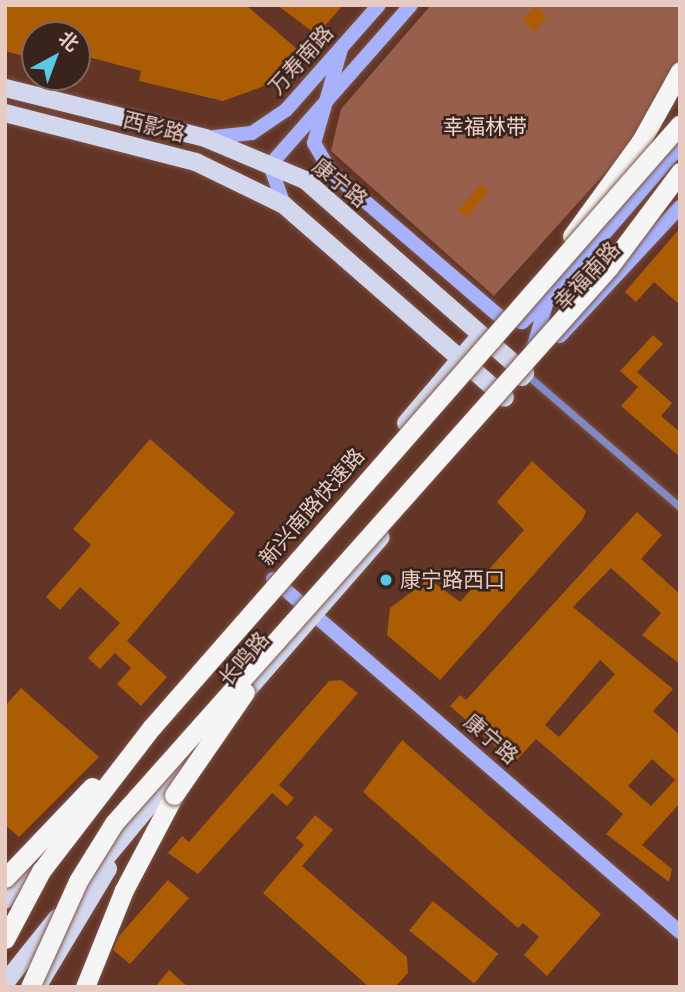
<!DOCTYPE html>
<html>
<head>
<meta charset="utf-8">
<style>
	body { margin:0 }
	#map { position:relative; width:685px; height:992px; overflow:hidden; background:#633527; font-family:"Roboto Condensed","Noto Sans SC",sans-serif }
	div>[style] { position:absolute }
	.green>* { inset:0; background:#985f4d }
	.building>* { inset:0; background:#ac5c03; transform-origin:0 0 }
	.roads { filter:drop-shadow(0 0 2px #7d5346) drop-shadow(0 0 2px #7d5346) }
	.street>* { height:7px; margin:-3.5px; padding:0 3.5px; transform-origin:3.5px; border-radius:3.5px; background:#828ac3 }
	.secondary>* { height:14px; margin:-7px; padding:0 7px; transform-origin:7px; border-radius:7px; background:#a8b2fb }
	.primary>* { height:18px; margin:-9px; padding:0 9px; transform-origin:9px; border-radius:9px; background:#d3d7ee }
	.highway>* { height:19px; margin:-9.5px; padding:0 9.5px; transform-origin:9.5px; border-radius:9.5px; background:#f5f5f5 }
	.bridges { filter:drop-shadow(0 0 2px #7d5346) drop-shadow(0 0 2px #7d5346) }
	.highway-bridge>* { height:19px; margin:-9.5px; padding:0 9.5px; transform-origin:9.5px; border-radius:9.5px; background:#f5f5f5 }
	.dots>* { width:19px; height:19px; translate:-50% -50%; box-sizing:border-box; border:4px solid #39241d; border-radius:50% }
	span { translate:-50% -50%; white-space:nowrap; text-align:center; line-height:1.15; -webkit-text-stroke:5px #39241d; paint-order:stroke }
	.street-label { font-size:21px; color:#e7cac1 }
	.park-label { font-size:21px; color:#efd4cc }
	.poi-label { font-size:21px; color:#e7cac1 }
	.left { translate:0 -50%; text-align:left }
	.frame { position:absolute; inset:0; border:7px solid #e7cac1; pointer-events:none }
	.north { position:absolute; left:21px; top:21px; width:70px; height:70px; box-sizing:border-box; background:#39241d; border:2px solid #7f665f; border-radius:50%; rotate:41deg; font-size:19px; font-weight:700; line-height:28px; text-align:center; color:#e7cac1 }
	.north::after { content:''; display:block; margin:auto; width:24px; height:32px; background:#5ac8e5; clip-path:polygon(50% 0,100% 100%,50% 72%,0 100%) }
</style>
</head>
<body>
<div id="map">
	<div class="green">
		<i style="clip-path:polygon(431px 5px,680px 5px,680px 90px,494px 296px,331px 151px,341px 109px)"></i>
	</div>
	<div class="building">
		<i style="clip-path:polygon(5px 5px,246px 5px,297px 49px,267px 85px,223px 101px,139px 81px,141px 71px,77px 54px,77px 35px,35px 35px,35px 59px,5px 51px)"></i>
		<i style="clip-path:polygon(277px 5px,343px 5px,317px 35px)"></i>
		<i style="left:535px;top:6px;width:16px;height:20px;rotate:40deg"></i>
		<i style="left:481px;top:184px;width:11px;height:35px;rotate:41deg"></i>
		<i style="clip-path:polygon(680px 228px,680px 305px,654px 282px,636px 302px,625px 292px)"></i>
		<i style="clip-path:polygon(653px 335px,663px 344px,637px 372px,672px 403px,661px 416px,680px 432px,680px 457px,621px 406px,638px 387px,620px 371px)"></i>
		<i style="clip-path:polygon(150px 439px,235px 513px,127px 641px,167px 677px,141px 706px,117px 684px,131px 668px,115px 653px,100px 669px,88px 658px,120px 623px,80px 587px,60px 610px,46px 597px,91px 545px,73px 529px)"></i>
		<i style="clip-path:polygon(532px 461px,586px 511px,583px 519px,440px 680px,387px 635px,390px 608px,429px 579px,460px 602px,524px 530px,497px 502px)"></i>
		<i style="clip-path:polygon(evenodd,637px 512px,662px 535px,641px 559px,680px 594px,680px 664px,642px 635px,661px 613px,611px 568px,573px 607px,673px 689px,653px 711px,680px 735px,680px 803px,642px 845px,672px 869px,669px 882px,606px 834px,623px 814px,536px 739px,514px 763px,450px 706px,460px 695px,466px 700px,637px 512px,600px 660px,615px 674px,559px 737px,545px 725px,600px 660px,637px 512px,652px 759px,675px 780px,651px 806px,628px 786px,652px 759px)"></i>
		<i style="clip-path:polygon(341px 680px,358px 693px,279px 785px,294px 798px,287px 806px,272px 793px,198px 874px,168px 853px,182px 836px,189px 842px,329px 681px)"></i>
		<i style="clip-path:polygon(21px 688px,99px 757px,19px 837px,5px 825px,5px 706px)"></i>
		<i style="clip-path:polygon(402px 740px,601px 914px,547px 976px,524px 955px,539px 937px,523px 923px,518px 928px,363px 792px)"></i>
		<i style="clip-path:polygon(315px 815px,333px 830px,302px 866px,407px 957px,408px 973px,395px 987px,369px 987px,263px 893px,304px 845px,296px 838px)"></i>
		<i style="clip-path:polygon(168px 880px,189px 898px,130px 964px,113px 950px,119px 936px)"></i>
		<i style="left:433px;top:901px;width:84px;height:38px;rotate:39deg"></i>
		<i style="clip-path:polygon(169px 970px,188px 987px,155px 987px)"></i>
	</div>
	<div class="roads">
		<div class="street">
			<i style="left:527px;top:375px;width:202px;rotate:40.8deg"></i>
		</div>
		<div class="secondary">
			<i style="left:341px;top:49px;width:98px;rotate:106deg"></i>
			<i style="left:314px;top:143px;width:34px;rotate:60deg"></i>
			<i style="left:331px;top:172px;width:223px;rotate:40.6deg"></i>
			<i style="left:500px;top:317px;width:23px;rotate:13deg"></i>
			<i style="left:522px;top:322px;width:35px;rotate:-41deg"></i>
			<i style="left:548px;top:299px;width:202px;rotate:-49.2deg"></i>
			<i style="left:205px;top:138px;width:47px;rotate:-6.1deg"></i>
			<i style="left:252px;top:133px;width:41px;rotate:-34.1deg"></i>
			<i style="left:286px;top:110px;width:140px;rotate:-48.5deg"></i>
			<i style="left:284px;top:205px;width:42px;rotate:-109.3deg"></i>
			<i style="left:270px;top:165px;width:213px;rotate:-48.6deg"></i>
			<i style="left:560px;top:336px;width:176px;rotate:-47.1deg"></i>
			<i style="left:533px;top:349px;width:50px;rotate:-73.7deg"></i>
			<i style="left:273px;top:579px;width:539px;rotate:40.94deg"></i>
		</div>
		<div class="primary">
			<i style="left:5px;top:88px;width:206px;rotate:14deg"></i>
			<i style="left:205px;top:138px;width:108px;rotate:22.8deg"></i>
			<i style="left:305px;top:180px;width:293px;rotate:41.3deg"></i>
			<i style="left:525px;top:373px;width:5px;rotate:127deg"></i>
			<i style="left:5px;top:113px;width:197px;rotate:14.4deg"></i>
			<i style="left:196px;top:162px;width:98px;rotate:26deg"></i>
			<i style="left:284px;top:205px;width:293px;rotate:41.1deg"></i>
			<i style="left:406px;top:423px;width:116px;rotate:-49.6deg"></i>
			<i style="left:236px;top:703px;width:220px;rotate:-48.9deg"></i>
			<i style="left:85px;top:883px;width:182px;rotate:-50.4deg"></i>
			<i style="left:5px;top:900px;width:84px;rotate:-51.8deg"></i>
			<i style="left:5px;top:983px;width:83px;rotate:-51.3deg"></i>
			<i style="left:37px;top:987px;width:138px;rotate:-59deg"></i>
		</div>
		<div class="highway">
			<i style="left:572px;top:236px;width:117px;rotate:-54deg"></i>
			<i style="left:641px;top:141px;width:80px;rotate:-60.9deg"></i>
			<i style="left:85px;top:987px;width:105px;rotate:-68.1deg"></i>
			<i style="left:124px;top:890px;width:107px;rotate:-62.2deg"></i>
		</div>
	</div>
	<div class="bridges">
		<div class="highway-bridge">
			<i style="left:174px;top:795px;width:125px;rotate:-55.4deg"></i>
			<i style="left:5px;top:878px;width:126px;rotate:-46.3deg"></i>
			<i style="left:5px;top:939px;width:77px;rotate:-62.1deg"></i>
			<i style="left:41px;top:871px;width:182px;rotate:-52.4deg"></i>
			<i style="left:152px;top:727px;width:801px;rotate:-48.79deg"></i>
			<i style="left:30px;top:987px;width:116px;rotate:-65.6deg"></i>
			<i style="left:78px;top:881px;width:68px;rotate:-58.2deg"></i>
			<i style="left:114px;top:823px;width:744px;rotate:-48.32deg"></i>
			<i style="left:609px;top:267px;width:119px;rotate:-53.2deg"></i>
		</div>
	</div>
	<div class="dots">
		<i style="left:386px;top:580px;background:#5ac8e5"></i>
	</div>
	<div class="street-label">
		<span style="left:301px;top:60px;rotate:-48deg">万寿南路</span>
		<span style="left:154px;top:127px;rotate:14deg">西影路</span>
		<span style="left:340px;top:183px;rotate:39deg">康宁路</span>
		<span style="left:587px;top:276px;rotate:-47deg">幸福南路</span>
		<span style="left:312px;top:507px;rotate:-49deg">新兴南路快速路</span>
		<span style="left:244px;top:659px;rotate:-49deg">长鸣路</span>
		<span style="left:491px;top:739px;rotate:41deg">康宁路</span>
	</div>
	<div class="park-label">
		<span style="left:485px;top:127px">幸福林带</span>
	</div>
	<div class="poi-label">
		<span class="left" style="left:400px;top:580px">康宁路西口</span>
	</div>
	<div class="frame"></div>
	<div class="north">北</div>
</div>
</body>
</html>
